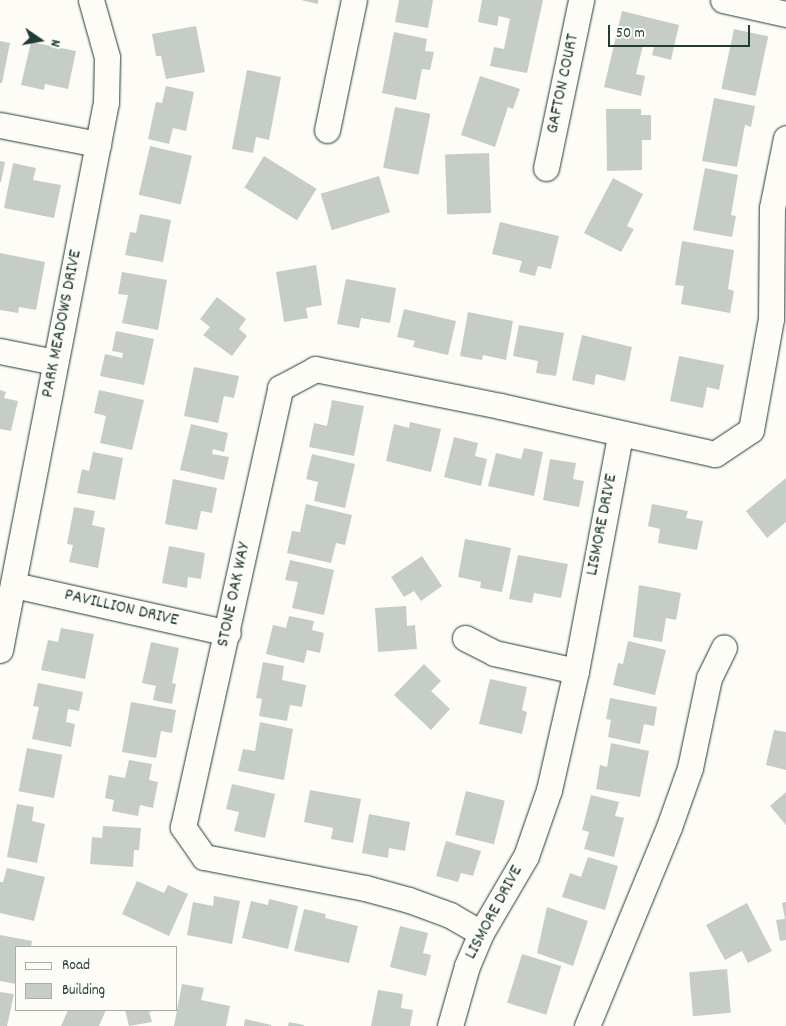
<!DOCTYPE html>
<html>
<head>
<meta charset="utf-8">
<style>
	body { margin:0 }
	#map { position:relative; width:786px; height:1026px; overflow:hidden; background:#fdfcf7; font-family:Dekko,sans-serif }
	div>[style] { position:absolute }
	.building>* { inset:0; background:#c6cdc7; transform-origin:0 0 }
	.roads { filter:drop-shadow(0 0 1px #1f3d34) drop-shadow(0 0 1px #1f3d34) }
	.minor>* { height:25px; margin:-12.5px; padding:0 12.5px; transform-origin:12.5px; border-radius:12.5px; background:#fdfcf7 }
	span { translate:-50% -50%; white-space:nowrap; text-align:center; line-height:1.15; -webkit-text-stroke:4.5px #fdfcf7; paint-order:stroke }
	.street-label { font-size:18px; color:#1f3d34 }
	.legend { position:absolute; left:15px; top:946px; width:162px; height:65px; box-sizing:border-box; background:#fdfcf7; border:1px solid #a4b0a9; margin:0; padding:6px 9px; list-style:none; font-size:15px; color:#1f3d34 }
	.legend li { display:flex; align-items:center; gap:10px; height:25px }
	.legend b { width:25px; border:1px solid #a4b0a9 }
	.north { position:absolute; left:15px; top:15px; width:50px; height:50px; -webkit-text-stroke:4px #fdfcf7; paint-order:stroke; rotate:102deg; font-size:14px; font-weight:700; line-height:20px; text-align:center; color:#1f3d34 }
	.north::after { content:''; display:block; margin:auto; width:18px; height:22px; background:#1f3d34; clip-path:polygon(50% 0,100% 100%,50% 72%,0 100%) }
	.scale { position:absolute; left:608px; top:25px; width:142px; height:22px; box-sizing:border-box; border:2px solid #1f3d34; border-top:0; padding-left:6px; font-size:15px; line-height:18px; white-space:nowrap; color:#1f3d34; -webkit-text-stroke:4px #fdfcf7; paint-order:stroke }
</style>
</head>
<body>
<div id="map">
	<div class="building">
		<i style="clip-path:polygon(301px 0,318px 0,318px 4px)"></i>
		<i style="clip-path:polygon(399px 0,433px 0,428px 28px,395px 22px)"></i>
		<i style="clip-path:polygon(482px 0,543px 0,527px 73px,490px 66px,494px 47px,504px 49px,510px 19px,499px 16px,497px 26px,478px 22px)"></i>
		<i style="clip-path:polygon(622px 11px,679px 25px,671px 60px,652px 55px,654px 47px,643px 45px,636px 74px,645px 76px,641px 96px,604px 87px)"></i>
		<i style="clip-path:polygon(196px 26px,205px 72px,166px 79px,161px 56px,156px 56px,152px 34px)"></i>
		<i style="left:734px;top:29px;width:35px;height:61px;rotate:12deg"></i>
		<i style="clip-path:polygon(394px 32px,427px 39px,425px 51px,434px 52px,430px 70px,422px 69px,416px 100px,382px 93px)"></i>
		<i style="clip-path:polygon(0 41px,10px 43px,2px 83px,0 83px)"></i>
		<i style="clip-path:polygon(31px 42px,76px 51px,68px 89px,45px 84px,44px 90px,21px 85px)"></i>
		<i style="clip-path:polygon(247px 70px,281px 77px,269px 140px,256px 137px,253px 153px,232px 149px)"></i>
		<i style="clip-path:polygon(480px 76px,520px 89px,513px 109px,508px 107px,495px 147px,461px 135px)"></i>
		<i style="clip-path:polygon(166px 86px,194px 92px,186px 131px,173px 128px,169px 144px,148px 139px,156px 102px,162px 103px)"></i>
		<i style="clip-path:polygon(714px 98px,755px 106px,751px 127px,745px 125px,737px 167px,702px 161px)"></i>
		<i style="left:395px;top:107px;width:36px;height:62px;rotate:11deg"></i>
		<i style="clip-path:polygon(606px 109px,641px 109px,641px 115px,651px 115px,651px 140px,642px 140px,642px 170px,607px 171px)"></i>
		<i style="left:150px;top:146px;width:43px;height:50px;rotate:13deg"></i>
		<i style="left:489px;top:153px;width:60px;height:44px;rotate:88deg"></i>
		<i style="left:264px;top:156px;width:62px;height:37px;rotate:32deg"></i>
		<i style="clip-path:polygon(0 161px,5px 162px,1px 182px,0 182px)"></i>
		<i style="clip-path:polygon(13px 163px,36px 168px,33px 180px,61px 185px,54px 218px,4px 208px)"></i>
		<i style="clip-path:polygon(705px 168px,738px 175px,731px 215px,736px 216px,732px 237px,693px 230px)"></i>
		<i style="left:379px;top:176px;width:38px;height:61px;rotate:73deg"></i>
		<i style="clip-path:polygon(613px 178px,643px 194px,627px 226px,634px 229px,621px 252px,584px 233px)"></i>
		<i style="clip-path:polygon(140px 214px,171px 220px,163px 262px,125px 255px,130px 232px,136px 233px)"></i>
		<i style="clip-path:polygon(500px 222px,559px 236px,551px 269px,538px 266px,535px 276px,519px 272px,522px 261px,492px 254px)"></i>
		<i style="clip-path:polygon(682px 241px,734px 250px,728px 289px,734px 291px,730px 313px,681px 304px,684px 286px,675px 285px)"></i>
		<i style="clip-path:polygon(0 253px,45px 262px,36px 310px,19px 307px,18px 313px,0 310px)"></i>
		<i style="clip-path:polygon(316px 265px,322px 305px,306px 308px,308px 318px,284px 322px,276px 272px)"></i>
		<i style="clip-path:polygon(122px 272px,167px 280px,158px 330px,122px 323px,128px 295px,118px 294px)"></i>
		<i style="clip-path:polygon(346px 279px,396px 288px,390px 323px,361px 318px,359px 328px,337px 324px)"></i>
		<i style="clip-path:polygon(217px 297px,246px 319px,239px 329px,247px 336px,232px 356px,203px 335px,210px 327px,200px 319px)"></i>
		<i style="clip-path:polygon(404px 309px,456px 321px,448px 355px,413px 347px,415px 341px,397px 337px)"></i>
		<i style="clip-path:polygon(468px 312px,513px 321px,506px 360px,483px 355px,482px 360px,460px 356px)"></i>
		<i style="clip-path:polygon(519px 325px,564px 333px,556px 376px,536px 373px,538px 361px,513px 356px)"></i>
		<i style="clip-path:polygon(116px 331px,154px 339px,144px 385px,100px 376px,105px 354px,122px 358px,123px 353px,112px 351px)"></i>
		<i style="clip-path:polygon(582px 335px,632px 347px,625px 381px,596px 374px,594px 385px,572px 380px)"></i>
		<i style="clip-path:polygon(679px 356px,724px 365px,719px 390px,707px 387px,703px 408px,670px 401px)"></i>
		<i style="clip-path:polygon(194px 367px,239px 376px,234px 398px,224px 396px,218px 423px,184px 416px)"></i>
		<i style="clip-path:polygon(0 390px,6px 392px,4px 398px,18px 401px,11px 431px,0 429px)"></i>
		<i style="clip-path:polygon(99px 390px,144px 400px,132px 450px,100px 443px,106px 416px,94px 413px)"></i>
		<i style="clip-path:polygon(332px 400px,364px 406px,354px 456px,309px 447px,314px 423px,327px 426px)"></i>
		<i style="clip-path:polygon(410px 422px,441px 429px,431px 472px,386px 461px,394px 424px,409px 428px)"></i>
		<i style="clip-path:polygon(191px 424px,228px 433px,224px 452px,213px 449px,212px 454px,229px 457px,224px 480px,180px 470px)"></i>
		<i style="clip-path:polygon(454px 437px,478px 443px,475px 456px,487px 459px,481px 486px,444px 477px)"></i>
		<i style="clip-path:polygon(524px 448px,543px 452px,534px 496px,488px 486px,496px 453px,521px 459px)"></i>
		<i style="clip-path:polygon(93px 452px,123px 458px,115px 500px,77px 493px,82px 469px,89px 471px)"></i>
		<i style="clip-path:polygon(312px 454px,355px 464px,345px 508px,314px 501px,318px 482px,306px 479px)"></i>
		<i style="clip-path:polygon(550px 459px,576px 463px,573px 479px,584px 481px,579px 507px,543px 500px)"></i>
		<i style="clip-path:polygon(786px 478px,786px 522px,767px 538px,746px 511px)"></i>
		<i style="clip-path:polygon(173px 479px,217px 488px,212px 513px,201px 511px,197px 530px,165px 524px)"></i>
		<i style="clip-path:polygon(306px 504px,352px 515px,345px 545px,336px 543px,331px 563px,287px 553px,292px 531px,300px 532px)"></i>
		<i style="clip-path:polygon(652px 504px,688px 511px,686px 518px,703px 521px,697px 550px,658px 543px,660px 529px,648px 526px)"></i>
		<i style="clip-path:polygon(74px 507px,95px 511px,92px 525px,105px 528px,98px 568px,69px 562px,73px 545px,67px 544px)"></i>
		<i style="clip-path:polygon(465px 539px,511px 548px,502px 592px,480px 588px,481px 582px,458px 577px)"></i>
		<i style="clip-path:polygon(169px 546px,205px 553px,201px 579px,188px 577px,187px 588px,162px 583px)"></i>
		<i style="clip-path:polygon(518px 555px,568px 564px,561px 598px,534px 593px,532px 603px,509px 599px)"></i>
		<i style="clip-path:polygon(422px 556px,442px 586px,421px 601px,414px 591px,404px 597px,391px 577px)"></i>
		<i style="clip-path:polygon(290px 560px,334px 570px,324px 615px,292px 608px,298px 582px,285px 580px)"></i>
		<i style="clip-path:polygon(639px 585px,681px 593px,676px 620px,666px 618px,662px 642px,633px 637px)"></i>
		<i style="clip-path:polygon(406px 606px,407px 626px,415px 625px,417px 649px,378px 652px,375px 608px)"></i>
		<i style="clip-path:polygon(289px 616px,314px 621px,312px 630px,324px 633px,320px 653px,307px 650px,304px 663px,266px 654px,273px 625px,286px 628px)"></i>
		<i style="clip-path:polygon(61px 628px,94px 634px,85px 679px,41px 670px,48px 640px,58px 642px)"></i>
		<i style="clip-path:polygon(628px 641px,666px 650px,655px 695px,613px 685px,618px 663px,623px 664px)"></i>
		<i style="clip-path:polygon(151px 642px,179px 648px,172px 683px,176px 684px,172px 704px,153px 700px,156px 686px,142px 683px)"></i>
		<i style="clip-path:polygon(263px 662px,284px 666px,282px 680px,306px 685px,302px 707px,290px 705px,287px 721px,259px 716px,262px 699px,256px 698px)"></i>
		<i style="clip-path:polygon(424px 664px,441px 681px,431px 691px,450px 709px,431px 730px,394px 695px)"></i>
		<i style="clip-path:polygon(490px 679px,527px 687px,522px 710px,527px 712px,522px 734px,479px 724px)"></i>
		<i style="clip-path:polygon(38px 683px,83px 692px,79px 711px,68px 709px,66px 722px,75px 724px,71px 747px,32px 739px,39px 707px,33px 706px)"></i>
		<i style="clip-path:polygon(610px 698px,657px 707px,654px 726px,644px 724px,640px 744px,608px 737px,611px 720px,606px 719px)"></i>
		<i style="clip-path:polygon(131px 702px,176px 710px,172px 733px,161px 731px,156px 758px,122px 752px)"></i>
		<i style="clip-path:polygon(260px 722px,293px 729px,284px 780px,238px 771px,243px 749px,255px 751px)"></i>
		<i style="clip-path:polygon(774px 730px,786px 732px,786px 770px,766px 765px)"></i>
		<i style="clip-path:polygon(611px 743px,649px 751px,640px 797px,596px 789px,600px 765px,607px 767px)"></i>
		<i style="left:27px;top:748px;width:36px;height:44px;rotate:11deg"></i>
		<i style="clip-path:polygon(129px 760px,152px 764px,149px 780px,158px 782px,153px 808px,140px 805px,138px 816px,112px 811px,114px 800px,105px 798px,109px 775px,125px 778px)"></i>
		<i style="clip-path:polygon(232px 784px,275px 794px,265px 838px,234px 831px,239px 812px,226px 809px)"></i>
		<i style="clip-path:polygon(310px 790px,361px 799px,353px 843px,331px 839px,333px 828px,304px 822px)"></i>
		<i style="left:466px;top:791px;width:40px;height:45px;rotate:14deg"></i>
		<i style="clip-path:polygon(786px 792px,786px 825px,770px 806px)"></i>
		<i style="clip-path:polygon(591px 795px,619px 802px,615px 816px,624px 818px,614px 857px,584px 849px,589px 832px,582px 830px)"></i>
		<i style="clip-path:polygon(17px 804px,34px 807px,32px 821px,45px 824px,37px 863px,7px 857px)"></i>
		<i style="clip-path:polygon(369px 814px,410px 822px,405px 851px,389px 848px,388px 858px,362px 853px)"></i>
		<i style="clip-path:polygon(103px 826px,141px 828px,139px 850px,134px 850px,133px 867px,90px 864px,92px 837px,102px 838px)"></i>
		<i style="clip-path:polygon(446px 841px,481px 851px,473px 876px,461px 873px,458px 882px,436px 876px)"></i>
		<i style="clip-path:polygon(588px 857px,618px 866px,605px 910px,562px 897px,570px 873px,581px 877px)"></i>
		<i style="clip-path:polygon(7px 868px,45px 877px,34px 921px,0 913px,0 882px,3px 882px)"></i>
		<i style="clip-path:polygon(137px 881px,164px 893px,168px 885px,188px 894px,169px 936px,122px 914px)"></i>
		<i style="clip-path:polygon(214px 896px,240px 901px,232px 944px,187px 935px,193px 902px,213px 906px)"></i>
		<i style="clip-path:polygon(269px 899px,298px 906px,288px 949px,242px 938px,251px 901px,268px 905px)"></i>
		<i style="clip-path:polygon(786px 902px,786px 940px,780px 941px,776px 920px,785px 919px,782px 903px)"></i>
		<i style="clip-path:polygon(747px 903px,772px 951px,748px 963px,742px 951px,725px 960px,706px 925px)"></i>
		<i style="clip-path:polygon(547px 907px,588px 921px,573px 966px,537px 953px)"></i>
		<i style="clip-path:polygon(304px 909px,326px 914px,325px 918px,358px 926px,349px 963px,294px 951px)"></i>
		<i style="clip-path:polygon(400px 926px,428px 933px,423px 953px,431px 955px,426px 976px,390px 967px)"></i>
		<i style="clip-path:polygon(0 935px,32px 941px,31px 947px,16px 947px,16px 984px,0 981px)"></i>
		<i style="left:522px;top:954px;width:41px;height:51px;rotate:17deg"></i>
		<i style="left:727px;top:969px;width:44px;height:38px;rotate:85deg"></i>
		<i style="clip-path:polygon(182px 984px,204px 988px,201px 1000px,230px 1006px,226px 1026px,174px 1026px)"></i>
		<i style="clip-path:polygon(378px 990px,403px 994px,401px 1008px,413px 1010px,410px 1026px,371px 1026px)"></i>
		<i style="clip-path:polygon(0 992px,14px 994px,7px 1026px,0 1026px)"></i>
		<i style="clip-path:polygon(68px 1010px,106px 1010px,99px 1026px,61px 1026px)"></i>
		<i style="clip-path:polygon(125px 1010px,157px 1010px,149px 1012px,152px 1022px,129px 1026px)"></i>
		<i style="clip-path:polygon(245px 1019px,271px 1025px,271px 1026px,244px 1026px)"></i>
		<i style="clip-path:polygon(289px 1022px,304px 1025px,304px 1026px,288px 1026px)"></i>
	</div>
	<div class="roads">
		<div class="minor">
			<i style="left:723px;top:0;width:65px;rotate:12.5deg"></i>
			<i style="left:0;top:125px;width:100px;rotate:11deg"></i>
			<i style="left:327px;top:130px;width:133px;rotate:-78.3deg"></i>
			<i style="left:546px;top:168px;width:172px;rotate:-78.2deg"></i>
			<i style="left:0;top:351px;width:56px;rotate:11.3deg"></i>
			<i style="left:14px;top:585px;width:219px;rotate:12.6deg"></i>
			<i style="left:465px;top:638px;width:33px;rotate:27deg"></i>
			<i style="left:494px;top:653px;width:84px;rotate:12.4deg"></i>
			<i style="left:0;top:650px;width:558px;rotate:-79.05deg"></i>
			<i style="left:106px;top:102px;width:45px;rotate:-88.7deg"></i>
			<i style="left:107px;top:57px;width:59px;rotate:-105.7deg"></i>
			<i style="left:481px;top:933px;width:36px;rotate:-150deg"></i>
			<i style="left:450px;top:915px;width:44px;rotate:-159.9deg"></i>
			<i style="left:409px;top:900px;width:46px;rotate:-164.7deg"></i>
			<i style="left:365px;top:888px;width:164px;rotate:-169.1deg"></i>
			<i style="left:204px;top:857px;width:37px;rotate:-125deg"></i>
			<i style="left:183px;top:827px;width:450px;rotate:-77.5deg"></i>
			<i style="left:280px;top:388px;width:40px;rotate:-28deg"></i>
			<i style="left:315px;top:369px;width:189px;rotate:11.3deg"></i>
			<i style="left:500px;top:406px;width:220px;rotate:12.6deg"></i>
			<i style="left:715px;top:454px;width:43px;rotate:-33.7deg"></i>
			<i style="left:751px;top:430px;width:113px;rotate:-79.8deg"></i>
			<i style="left:771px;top:319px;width:111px;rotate:-89.5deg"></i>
			<i style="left:772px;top:208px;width:71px;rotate:-78.7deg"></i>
			<i style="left:450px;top:1026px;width:62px;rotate:-74.2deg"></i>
			<i style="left:467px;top:966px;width:36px;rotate:-67deg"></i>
			<i style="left:481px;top:933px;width:89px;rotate:-59.7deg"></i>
			<i style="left:526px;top:856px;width:70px;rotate:-70.8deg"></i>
			<i style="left:549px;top:790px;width:122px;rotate:-77.2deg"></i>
			<i style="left:576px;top:671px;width:240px;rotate:-79.4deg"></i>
			<i style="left:587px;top:1026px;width:215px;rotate:-67.6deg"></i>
			<i style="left:669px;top:827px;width:63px;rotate:-70.4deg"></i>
			<i style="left:690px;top:768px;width:92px;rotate:-78.1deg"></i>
			<i style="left:709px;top:678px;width:34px;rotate:-64deg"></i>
		</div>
	</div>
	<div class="street-label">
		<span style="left:564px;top:84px;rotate:-78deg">GAFTON COURT</span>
		<span style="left:63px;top:324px;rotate:-79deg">PARK MEADOWS DRIVE</span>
		<span style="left:603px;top:525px;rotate:-79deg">LISMORE DRIVE</span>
		<span style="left:235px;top:595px;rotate:-78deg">STONE OAK WAY</span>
		<span style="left:121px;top:609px;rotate:13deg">PAVILLION DRIVE</span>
		<span style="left:495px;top:913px;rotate:-62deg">LISMORE DRIVE</span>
	</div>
	<ul class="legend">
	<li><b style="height:6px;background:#fdfcf7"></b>Road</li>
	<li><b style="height:14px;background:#c6cdc7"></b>Building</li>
	</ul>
	<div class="north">N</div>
	<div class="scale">50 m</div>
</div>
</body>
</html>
